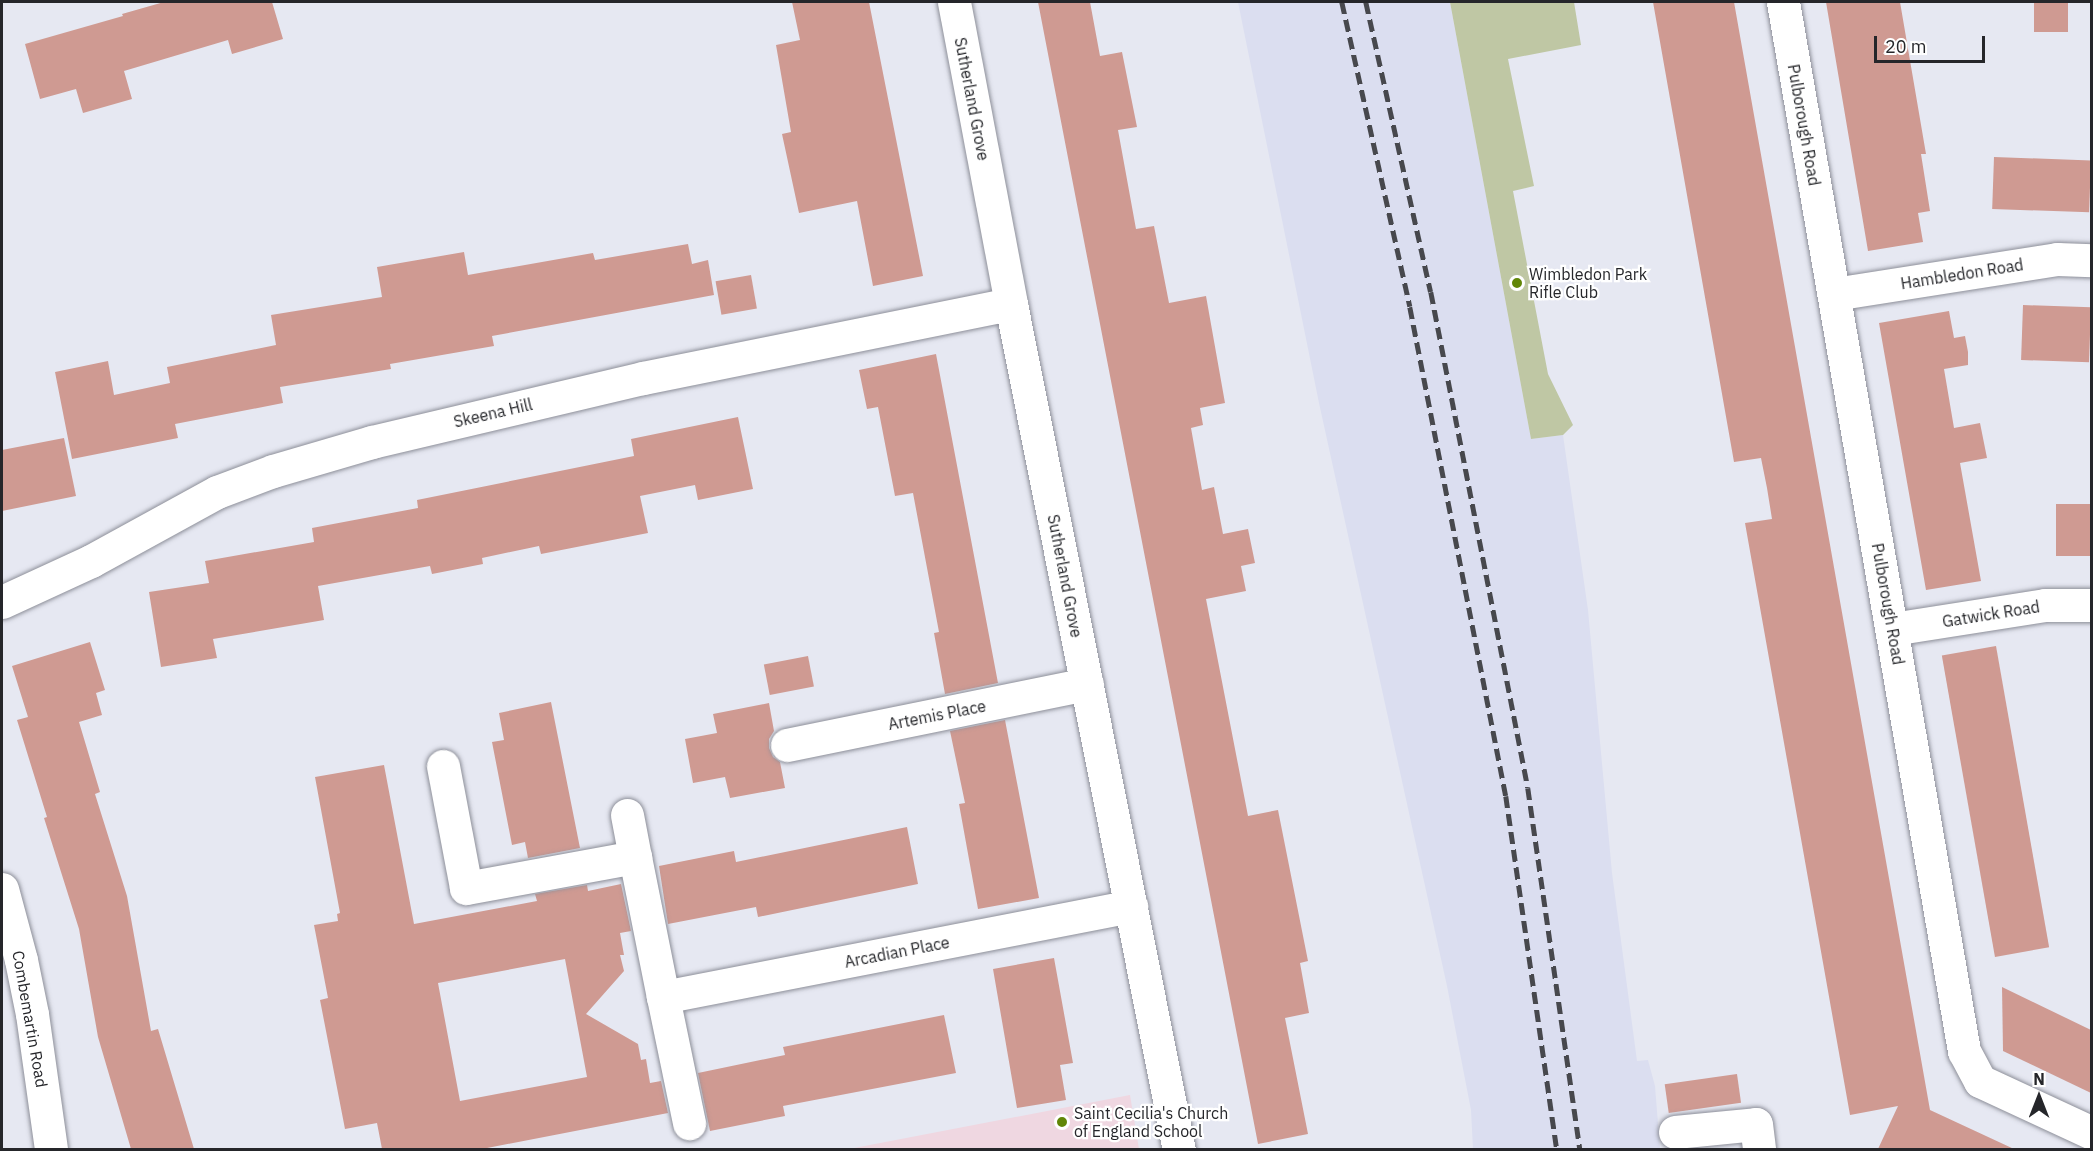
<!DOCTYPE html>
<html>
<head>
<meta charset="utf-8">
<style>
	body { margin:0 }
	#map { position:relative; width:2093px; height:1151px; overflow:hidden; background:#e6e8f2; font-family:"IBM Plex Sans",sans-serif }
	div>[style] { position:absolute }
	.built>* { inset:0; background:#dbdef0 }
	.education>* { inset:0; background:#efd7e1 }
	.green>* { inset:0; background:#bfc7a4 }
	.building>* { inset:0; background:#cf9a92; transform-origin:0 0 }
	.roads { filter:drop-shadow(0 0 2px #8d8f99) drop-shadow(0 0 2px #8d8f99) }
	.minor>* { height:33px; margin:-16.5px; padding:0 16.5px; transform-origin:16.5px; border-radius:16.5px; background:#fff }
	.rail>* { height:4.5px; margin-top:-2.25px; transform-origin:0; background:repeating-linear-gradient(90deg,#47484d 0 12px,transparent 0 18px) }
	.dots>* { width:16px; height:16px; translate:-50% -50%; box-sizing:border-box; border:3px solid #fff; border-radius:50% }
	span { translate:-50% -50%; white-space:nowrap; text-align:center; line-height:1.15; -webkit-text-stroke:4.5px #fff; paint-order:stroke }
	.street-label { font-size:16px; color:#25262a }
	.poi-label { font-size:16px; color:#25262a }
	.left { translate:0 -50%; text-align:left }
	.frame { position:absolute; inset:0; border:3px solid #25262a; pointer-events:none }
	.north { position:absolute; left:2009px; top:1067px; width:60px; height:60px; -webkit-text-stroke:4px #fff; paint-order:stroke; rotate:0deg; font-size:16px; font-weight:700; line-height:24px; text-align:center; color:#25262a }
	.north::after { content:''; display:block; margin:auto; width:21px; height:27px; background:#25262a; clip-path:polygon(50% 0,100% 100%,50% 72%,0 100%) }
	.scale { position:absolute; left:1874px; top:36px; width:111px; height:27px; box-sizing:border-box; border:3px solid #25262a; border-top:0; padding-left:8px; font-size:18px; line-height:21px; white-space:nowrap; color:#25262a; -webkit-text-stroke:4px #fff; paint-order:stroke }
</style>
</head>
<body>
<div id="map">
	<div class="built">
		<i style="clip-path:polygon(1238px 2px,1450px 2px,1531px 439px,1563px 435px,1588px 610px,1612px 873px,1637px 1061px,1648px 1060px,1655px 1086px,1660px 1149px,1473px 1149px,1471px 1110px,1447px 986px,1319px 403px)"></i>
	</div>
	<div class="education">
		<i style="clip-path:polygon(1130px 1095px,1139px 1149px,849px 1149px)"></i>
	</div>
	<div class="green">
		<i style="clip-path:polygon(1450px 2px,1574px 2px,1581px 45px,1508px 59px,1534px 186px,1513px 191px,1548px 374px,1573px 425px,1563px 435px,1531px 439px)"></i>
	</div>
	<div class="building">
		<i style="clip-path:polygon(164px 2px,272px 2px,283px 39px,232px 54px,228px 40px,124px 71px,132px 99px,83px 113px,76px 89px,40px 99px,25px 44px,123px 16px,122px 14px)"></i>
		<i style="clip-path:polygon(792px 2px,869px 2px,923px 276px,873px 286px,857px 201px,799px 213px,782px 134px,791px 132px,776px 45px,800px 40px)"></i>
		<i style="clip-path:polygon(1038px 2px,1090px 2px,1100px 56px,1122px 52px,1137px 127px,1118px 130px,1136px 229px,1154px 226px,1169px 303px,1206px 296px,1225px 403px,1200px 408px,1203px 425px,1191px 428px,1202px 490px,1214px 487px,1223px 534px,1248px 529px,1255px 563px,1241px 566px,1246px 591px,1206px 599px,1248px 816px,1278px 810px,1308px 961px,1300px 963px,1309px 1013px,1285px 1018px,1308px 1134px,1258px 1144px)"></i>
		<i style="clip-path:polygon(1653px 2px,1734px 2px,1930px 1110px,2014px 1149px,1878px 1149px,1898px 1106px,1850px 1115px,1745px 523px,1772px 519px,1767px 488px,1761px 458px,1734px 462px)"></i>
		<i style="clip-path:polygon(1826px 2px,1900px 2px,1926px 154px,1921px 154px,1930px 211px,1918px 213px,1923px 242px,1868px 251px)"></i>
		<i style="left:2034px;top:2px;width:34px;height:30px"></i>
		<i style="left:1994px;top:157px;width:97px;height:52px;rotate:2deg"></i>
		<i style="clip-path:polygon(688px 244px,692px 264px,708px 260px,714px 295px,492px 336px,494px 346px,390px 364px,391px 369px,280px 387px,283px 403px,175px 424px,178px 438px,72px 459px,55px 372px,108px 361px,114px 395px,170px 383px,167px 367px,276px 345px,271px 315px,382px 297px,377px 267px,464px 252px,468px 275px,593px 253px,595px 260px)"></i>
		<i style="left:751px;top:275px;width:34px;height:36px;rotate:80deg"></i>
		<i style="left:2023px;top:305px;width:68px;height:55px;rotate:2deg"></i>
		<i style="clip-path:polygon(1949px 311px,1954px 338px,1965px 336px,1968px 352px,1968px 365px,1944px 369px,1954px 428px,1980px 423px,1987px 458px,1960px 463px,1981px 581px,1926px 590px,1879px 323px)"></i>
		<i style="clip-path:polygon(936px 354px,998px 683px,945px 694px,934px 633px,939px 632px,913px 493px,895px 496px,878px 407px,867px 409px,859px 370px)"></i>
		<i style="clip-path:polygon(738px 417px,753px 489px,698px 500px,695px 485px,640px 496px,648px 533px,541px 554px,539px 546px,482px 558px,483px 564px,432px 574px,430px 566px,318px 586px,324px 620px,213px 639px,217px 658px,161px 667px,149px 592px,209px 583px,205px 561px,314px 542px,312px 528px,418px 508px,417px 500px,634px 456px,631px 439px)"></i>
		<i style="clip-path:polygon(64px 438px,76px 496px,2px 511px,2px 450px)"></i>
		<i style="left:2056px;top:504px;width:35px;height:52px"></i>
		<i style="clip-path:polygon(90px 642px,105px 690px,96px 693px,102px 715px,79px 722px,100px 792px,95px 794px,127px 896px,151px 1031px,158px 1029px,194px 1149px,131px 1149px,98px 1037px,79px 929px,44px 818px,47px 817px,17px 720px,28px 717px,12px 666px)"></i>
		<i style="left:1996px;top:646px;width:306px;height:55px;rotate:80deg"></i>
		<i style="left:808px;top:656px;width:31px;height:45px;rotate:79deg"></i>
		<i style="clip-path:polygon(551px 702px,580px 848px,528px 858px,525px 842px,512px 845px,492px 742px,504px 740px,499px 713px)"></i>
		<i style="clip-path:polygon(769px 703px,774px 731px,769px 739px,769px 748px,773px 757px,780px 762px,785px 788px,730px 798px,725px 777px,693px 783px,685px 739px,717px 733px,713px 714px)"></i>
		<i style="clip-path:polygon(1005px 720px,1039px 898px,978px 909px,959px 804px,965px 803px,950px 731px)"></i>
		<i style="clip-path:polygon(evenodd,384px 765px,414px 924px,537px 901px,535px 894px,587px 885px,588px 891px,621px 884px,631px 931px,620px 933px,624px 955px,620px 955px,624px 971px,586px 1014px,638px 1044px,641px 1060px,646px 1059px,650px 1083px,661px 1081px,668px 1113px,482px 1149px,382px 1149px,377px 1123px,345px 1129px,320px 1000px,328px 998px,314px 925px,338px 921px,337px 914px,340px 913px,315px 777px,384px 765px,565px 959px,587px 1077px,460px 1101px,438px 983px,565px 959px)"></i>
		<i style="clip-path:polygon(907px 827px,918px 884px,758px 917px,756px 907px,668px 924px,659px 866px,734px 851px,736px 862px)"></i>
		<i style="clip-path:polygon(1054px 958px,1073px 1063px,1060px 1065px,1066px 1100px,1017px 1108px,993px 969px)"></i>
		<i style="clip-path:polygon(2002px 987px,2091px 1030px,2091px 1093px,2003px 1051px)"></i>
		<i style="clip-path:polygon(944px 1015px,956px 1073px,783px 1106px,785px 1116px,710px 1131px,698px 1073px,785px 1055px,783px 1047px)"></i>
		<i style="left:1737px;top:1074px;width:29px;height:73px;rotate:82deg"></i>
	</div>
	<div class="roads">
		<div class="minor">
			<i style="left:954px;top:2px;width:307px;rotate:79.3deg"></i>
			<i style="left:1011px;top:304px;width:863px;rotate:78.77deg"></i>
			<i style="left:1783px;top:2px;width:1065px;rotate:80.21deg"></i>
			<i style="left:1964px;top:1051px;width:34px;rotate:62deg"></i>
			<i style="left:1980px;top:1081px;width:123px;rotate:24.9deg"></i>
			<i style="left:1834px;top:294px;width:226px;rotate:-8.9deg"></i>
			<i style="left:2057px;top:259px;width:35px;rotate:2deg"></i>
			<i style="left:2px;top:602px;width:98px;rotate:-24.7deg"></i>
			<i style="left:91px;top:561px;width:144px;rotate:-28.7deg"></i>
			<i style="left:217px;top:492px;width:60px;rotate:-20.6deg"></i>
			<i style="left:273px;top:471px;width:103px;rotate:-16.3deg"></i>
			<i style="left:372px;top:442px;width:278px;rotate:-13.3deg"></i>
			<i style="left:643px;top:378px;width:375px;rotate:-11.4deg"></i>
			<i style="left:1892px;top:629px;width:155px;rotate:-8.9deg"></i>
			<i style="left:2045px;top:605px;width:47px"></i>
			<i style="left:787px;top:745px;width:306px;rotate:-11.5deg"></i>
			<i style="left:443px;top:766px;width:124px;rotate:79.3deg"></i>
			<i style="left:466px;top:888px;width:172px;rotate:-10.4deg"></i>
			<i style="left:635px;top:857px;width:143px;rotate:78.7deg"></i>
			<i style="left:663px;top:997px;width:477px;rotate:-11deg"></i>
			<i style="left:627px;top:815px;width:43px;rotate:79.2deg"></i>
			<i style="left:2px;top:889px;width:73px;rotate:75deg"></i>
			<i style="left:21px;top:960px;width:55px;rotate:78.5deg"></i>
			<i style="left:32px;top:1014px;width:137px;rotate:82deg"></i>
			<i style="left:663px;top:997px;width:129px;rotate:78.3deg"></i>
			<i style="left:1675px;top:1132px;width:81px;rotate:-5.6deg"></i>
			<i style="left:1756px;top:1124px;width:26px;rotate:83deg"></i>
		</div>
	</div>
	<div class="rail">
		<i style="left:1342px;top:2px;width:312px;rotate:77.4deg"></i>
		<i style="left:1410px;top:307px;width:498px;rotate:78.9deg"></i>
		<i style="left:1506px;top:796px;width:358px;rotate:81.8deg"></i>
		<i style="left:1366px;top:2px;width:297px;rotate:77.4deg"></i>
		<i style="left:1431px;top:292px;width:505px;rotate:78.93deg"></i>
		<i style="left:1528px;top:788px;width:366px;rotate:81.8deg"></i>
	</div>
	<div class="dots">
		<i style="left:1517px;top:283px;background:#618607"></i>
		<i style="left:1062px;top:1122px;background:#618607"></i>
	</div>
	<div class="street-label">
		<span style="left:972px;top:99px;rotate:79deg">Sutherland Grove</span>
		<span style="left:1804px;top:125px;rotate:80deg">Pulborough Road</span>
		<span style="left:1962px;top:274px;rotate:-9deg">Hambledon Road</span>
		<span style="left:493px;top:413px;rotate:-13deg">Skeena Hill</span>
		<span style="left:1065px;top:576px;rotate:79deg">Sutherland Grove</span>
		<span style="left:1888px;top:604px;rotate:80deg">Pulborough Road</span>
		<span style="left:1991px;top:614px;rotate:-9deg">Gatwick Road</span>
		<span style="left:937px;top:715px;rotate:-11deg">Artemis Place</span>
		<span style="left:897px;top:952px;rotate:-11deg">Arcadian Place</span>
		<span style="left:30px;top:1019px;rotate:80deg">Combemartin Road</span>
	</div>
	<div class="poi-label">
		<span class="left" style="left:1529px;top:283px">Wimbledon Park<br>Rifle Club</span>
		<span class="left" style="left:1074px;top:1122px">Saint Cecilia's Church<br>of England School</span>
	</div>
	<div class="frame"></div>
	<div class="north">N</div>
	<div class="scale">20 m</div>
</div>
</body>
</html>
